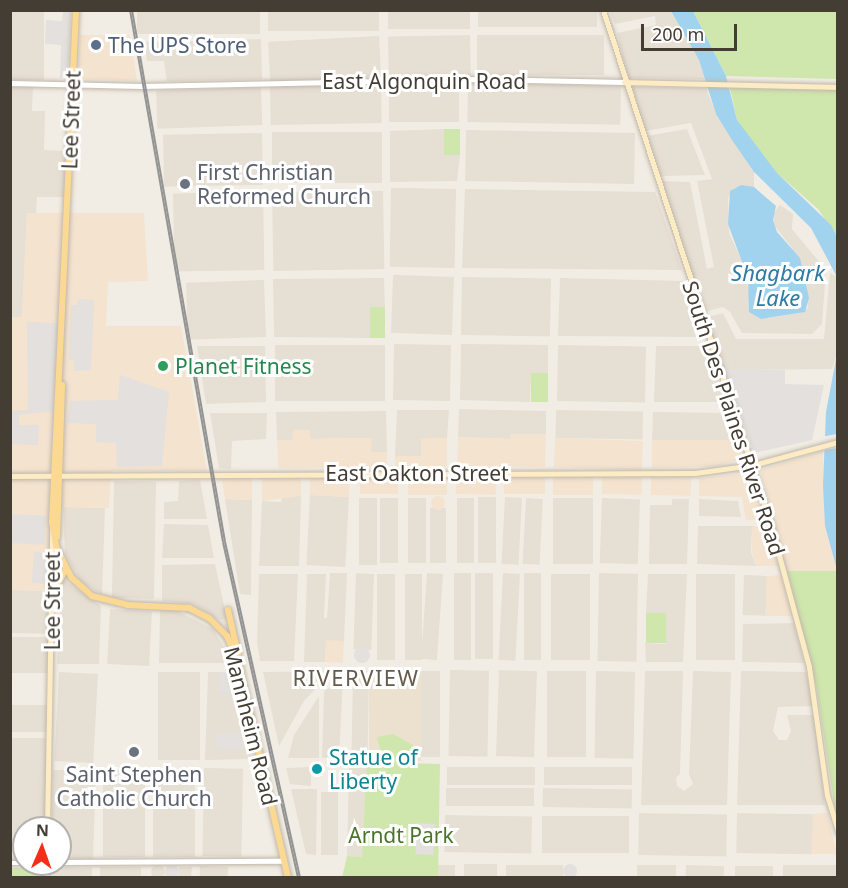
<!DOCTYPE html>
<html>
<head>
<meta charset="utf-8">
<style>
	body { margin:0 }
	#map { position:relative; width:848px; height:888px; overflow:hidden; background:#f2ede4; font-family:"Noto Sans",sans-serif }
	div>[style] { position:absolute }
	.residential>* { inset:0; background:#e6dfd3; transform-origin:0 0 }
	.round { border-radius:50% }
	.commercial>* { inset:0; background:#f4e3cf; transform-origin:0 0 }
	.education>* { inset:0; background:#ebe1ce; transform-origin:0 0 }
	.green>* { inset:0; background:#cfe6ad; transform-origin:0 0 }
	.parking>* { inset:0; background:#e3e0dd; transform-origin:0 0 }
	.water>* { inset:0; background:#a1d3ee }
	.pier>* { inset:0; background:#f2ede4 }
	.roads { filter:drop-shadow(0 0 2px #c0b7aa) drop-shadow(0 0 2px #c0b7aa) }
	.tertiary>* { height:4.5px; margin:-2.25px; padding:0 2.25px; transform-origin:2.25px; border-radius:2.25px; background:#fff }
	.secondary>* { height:5px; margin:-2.5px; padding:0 2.5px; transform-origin:2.5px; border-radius:2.5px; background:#fdecc3 }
	.primary>* { height:6px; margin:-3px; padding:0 3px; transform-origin:3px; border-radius:3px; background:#fcd993 }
	.rail>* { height:4px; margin-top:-2px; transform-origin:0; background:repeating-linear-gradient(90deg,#fff 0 4.5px,#949494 0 9px); box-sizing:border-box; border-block:2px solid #949494 }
	.dots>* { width:16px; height:16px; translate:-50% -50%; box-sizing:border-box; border:3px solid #fff; border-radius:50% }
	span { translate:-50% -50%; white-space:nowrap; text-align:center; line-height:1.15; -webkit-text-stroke:6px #fff; paint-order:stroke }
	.service-label { font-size:21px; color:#4e5e75 }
	.left { translate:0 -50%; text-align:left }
	.street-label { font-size:21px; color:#443d34 }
	.worship-label { font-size:21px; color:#5b616d }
	.leisure-label { font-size:21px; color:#27864d }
	.culture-label { font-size:21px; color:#0d838f }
	.park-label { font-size:21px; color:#497429 }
	.water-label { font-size:22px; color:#2e7aa5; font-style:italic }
	.neighbourhood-label { font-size:22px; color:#665a4c; letter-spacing:1.5px }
	.frame { position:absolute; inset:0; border:12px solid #443d34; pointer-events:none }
	.north { position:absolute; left:12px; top:816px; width:60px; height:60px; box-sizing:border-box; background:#fff; border:2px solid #b4b1ae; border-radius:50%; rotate:2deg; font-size:16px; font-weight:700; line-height:24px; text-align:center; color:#443d34 }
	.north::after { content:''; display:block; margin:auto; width:21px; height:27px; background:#f62e18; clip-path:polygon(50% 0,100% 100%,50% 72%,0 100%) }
	.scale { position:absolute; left:641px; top:24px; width:96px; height:27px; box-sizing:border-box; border:3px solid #443d34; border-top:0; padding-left:8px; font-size:18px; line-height:21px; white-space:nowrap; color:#443d34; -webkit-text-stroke:4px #fff; paint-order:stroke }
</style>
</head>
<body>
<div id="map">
	<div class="residential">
		<i style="left:10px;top:11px;width:34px;height:69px"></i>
		<i style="left:137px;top:11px;width:123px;height:23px"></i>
		<i style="left:268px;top:11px;width:111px;height:20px"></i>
		<i style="left:388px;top:11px;width:82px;height:18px"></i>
		<i style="left:478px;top:11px;width:119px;height:16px"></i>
		<i style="clip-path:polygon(610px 11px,671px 11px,699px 60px,705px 79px,628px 78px,617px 33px,656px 25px,655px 16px,615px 24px)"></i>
		<i style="left:470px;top:35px;width:40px;height:82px;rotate:89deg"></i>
		<i style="left:477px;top:35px;width:127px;height:40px"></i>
		<i style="left:379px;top:36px;width:40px;height:111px;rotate:87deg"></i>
		<i style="clip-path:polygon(261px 39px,262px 79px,167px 81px,164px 61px,147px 61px,144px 42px)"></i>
		<i style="left:459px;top:83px;width:39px;height:70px;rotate:90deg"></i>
		<i style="left:468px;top:83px;width:153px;height:39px;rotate:1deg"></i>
		<i style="left:381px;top:84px;width:39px;height:111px;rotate:89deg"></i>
		<i style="clip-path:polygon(33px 86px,32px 111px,45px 111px,44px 150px,66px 151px,64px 197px,37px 197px,36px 213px,27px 213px,22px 317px,11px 317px,10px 87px)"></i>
		<i style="left:261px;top:87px;width:38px;height:105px;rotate:88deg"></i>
		<i style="clip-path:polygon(632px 87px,706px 88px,716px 114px,754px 172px,754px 187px,734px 188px,728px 198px,729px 233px,744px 265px,748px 288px,769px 318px,799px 313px,808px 308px,806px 280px,792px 248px,774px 225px,773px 214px,780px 205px,793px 214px,792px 229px,826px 270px,822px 324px,812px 334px,742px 333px,730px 312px,723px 307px,704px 312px,662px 181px,690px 182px,707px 269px,714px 267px,697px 181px,712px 179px,691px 123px,645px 131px)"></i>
		<i style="clip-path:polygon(444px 129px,444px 155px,460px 155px,457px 181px,390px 182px,390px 131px)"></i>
		<i style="clip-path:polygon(687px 129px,705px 175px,660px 176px,646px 136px)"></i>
		<i style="left:466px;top:130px;width:169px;height:51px;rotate:1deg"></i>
		<i style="left:382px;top:132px;width:51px;height:110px;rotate:90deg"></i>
		<i style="left:262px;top:133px;width:52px;height:99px;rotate:89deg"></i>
		<i style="left:456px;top:189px;width:79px;height:65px;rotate:91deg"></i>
		<i style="clip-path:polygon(465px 189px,655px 192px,682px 270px,462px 268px)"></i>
		<i style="left:383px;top:191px;width:78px;height:111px;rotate:89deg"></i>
		<i style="left:263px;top:192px;width:78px;height:90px;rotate:89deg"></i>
		<i style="clip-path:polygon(830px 273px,837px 277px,837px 354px,832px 369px,725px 370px,705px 318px,723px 313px,736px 339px,824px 339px)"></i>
		<i style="left:454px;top:277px;width:58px;height:61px;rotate:92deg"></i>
		<i style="left:462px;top:277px;width:89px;height:58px;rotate:1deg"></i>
		<i style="clip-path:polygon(384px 278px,385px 307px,370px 308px,370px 338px,274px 337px,273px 279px)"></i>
		<i style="clip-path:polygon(560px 278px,684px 281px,704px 337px,558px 336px)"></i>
		<i style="left:264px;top:280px;width:57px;height:78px;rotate:88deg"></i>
		<i style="left:394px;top:344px;width:57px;height:56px;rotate:1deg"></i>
		<i style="clip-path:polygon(461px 344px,548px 345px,548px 373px,531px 373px,530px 402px,460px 400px)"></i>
		<i style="left:275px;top:345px;width:110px;height:56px"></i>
		<i style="left:558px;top:345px;width:88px;height:56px;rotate:1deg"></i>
		<i style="clip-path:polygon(197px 346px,265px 346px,266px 402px,206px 404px)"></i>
		<i style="clip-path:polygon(656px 346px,705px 346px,726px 402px,654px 402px)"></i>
		<i style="clip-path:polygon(459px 409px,546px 411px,546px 434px,512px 434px,511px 439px,458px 437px)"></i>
		<i style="clip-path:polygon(397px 410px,449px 410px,447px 438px,421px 439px,421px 456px,395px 456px)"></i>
		<i style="left:556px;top:410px;width:87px;height:28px;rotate:1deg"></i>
		<i style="clip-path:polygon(386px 411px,387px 452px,371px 452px,371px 438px,310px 439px,310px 430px,293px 430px,293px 440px,277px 440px,276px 412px)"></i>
		<i style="clip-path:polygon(653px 412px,728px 413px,737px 440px,652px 440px)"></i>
		<i style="clip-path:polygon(210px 413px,267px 413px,266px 439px,232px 441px,231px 469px,219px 468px)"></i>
		<i style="clip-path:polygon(200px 480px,207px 519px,164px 519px,164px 502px,178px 501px,179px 481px)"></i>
		<i style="left:114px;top:481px;width:42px;height:117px;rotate:1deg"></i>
		<i style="left:310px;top:495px;width:39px;height:70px;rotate:3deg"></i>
		<i style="clip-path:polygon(282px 496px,301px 496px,299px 566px,259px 566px,262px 501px,281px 502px)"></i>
		<i style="left:478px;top:497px;width:18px;height:66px"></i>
		<i style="left:505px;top:497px;width:17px;height:67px;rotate:3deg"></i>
		<i style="left:359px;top:498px;width:18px;height:67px"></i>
		<i style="left:380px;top:498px;width:18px;height:65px"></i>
		<i style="left:408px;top:498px;width:18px;height:65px"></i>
		<i style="left:457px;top:498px;width:17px;height:65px"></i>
		<i style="left:526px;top:498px;width:17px;height:66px;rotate:3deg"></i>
		<i style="left:553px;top:498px;width:40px;height:66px"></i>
		<i style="left:602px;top:498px;width:38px;height:65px;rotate:2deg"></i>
		<i style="clip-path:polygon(225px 499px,252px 500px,251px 595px,240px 594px)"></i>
		<i style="clip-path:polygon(672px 499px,689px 499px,687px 564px,649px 564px,650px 505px,672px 505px)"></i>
		<i style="clip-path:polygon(699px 499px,738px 501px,741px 517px,699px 516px)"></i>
		<i style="clip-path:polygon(63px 507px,105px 508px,102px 595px,80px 580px,65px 554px)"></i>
		<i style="left:430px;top:508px;width:16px;height:55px"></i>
		<i style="clip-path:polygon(164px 524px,208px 525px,214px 558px,162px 558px)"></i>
		<i style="clip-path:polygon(698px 526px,752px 526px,751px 552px,756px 566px,697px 564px)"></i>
		<i style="clip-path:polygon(215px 564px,227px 619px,220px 620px,193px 604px,162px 601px,162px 565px)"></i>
		<i style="clip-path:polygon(330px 573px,347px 573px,344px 641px,326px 641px,325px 662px,304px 662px,307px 574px,326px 574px,324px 618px,327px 618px)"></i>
		<i style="left:427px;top:573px;width:16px;height:86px;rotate:4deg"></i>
		<i style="left:454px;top:573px;width:17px;height:87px"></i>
		<i style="left:475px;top:573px;width:18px;height:86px"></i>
		<i style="left:503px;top:573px;width:17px;height:87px;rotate:3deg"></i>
		<i style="left:524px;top:573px;width:17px;height:87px"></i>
		<i style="left:599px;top:573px;width:39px;height:88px;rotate:1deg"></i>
		<i style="clip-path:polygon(259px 574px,298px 574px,294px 661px,260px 661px,257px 643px)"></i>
		<i style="left:374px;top:574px;width:76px;height:18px;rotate:92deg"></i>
		<i style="left:377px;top:574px;width:18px;height:86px"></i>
		<i style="left:405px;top:574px;width:17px;height:86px"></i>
		<i style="left:551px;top:574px;width:39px;height:86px"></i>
		<i style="clip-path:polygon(648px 574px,687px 574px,683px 662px,646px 662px,645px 643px,666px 644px,666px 613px,646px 613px)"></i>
		<i style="left:696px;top:574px;width:39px;height:86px"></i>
		<i style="left:744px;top:575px;width:23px;height:40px;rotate:2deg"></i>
		<i style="clip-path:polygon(61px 578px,101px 606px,99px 664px,57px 664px)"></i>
		<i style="left:10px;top:590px;width:39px;height:43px;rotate:1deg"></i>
		<i style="left:110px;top:609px;width:42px;height:55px;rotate:3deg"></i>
		<i style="clip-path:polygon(175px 610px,213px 629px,233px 663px,159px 663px,160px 611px)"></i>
		<i style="clip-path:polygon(794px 623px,804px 663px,742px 662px,743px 624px)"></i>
		<i style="left:11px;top:637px;width:38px;height:36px"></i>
		<i style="left:450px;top:670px;width:39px;height:86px;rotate:1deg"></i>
		<i style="left:499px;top:670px;width:38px;height:86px;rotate:2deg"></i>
		<i style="clip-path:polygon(341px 671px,324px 680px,304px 701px,279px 746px,263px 672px)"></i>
		<i style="left:369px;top:671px;width:86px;height:16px;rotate:91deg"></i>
		<i style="left:421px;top:671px;width:19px;height:86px"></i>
		<i style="left:547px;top:671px;width:39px;height:86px"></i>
		<i style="left:596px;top:671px;width:39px;height:87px;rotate:1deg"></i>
		<i style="clip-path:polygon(645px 671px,683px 671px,680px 774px,676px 778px,677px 786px,684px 791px,693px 784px,689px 774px,693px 671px,731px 672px,727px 805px,641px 805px)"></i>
		<i style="clip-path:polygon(741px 671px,806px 672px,813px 706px,778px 707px,773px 731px,779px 740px,787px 740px,791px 731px,787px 715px,814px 715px,825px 805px,737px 805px)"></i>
		<i style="left:59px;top:672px;width:39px;height:89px;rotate:3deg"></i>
		<i style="left:158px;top:672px;width:42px;height:88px"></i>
		<i style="clip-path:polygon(208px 672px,235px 672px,255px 759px,205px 760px)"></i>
		<i style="clip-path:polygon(343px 679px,339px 757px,322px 758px,324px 691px)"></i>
		<i style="clip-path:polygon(319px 696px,319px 758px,288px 758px,294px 735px)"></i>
		<i style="left:10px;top:705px;width:37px;height:27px"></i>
		<i style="clip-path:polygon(11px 738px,47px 738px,45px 828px,24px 828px,24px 861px,11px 861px)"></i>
		<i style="clip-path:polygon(311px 767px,311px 786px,290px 784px,286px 768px)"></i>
		<i style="left:447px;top:767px;width:88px;height:18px"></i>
		<i style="left:544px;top:767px;width:88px;height:18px"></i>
		<i style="left:204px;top:768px;width:39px;height:88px;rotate:1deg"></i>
		<i style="clip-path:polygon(349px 768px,367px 768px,362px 857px,347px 856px)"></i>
		<i style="left:103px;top:769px;width:42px;height:88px"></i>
		<i style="left:153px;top:769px;width:42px;height:88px"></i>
		<i style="clip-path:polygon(53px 770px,96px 770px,93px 859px,60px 858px,60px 828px,52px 828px)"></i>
		<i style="left:446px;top:788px;width:88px;height:18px"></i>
		<i style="left:543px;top:788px;width:89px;height:19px;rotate:1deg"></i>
		<i style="clip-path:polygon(291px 789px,317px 789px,316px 855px,306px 854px)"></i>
		<i style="left:321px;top:792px;width:17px;height:63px"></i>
		<i style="left:639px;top:813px;width:88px;height:42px;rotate:1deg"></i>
		<i style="left:737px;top:813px;width:76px;height:40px;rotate:1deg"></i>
		<i style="left:445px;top:815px;width:87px;height:37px;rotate:1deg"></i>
		<i style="left:542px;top:816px;width:87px;height:37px"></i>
		<i style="left:464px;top:864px;width:33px;height:13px"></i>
		<i class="round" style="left:151px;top:865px;width:14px;height:14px"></i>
		<i style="left:438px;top:865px;width:17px;height:13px"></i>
		<i style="left:506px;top:865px;width:57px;height:12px"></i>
		<i style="left:637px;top:865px;width:39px;height:12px"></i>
		<i style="left:686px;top:865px;width:38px;height:12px;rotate:2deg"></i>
		<i style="left:837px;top:865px;width:12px;height:54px;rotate:90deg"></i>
		<i style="left:200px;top:866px;width:28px;height:11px;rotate:2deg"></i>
		<i style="left:735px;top:866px;width:38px;height:11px"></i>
		<i style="left:53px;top:867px;width:39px;height:10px;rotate:1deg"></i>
		<i style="left:100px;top:867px;width:41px;height:10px"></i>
		<i style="clip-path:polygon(179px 867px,192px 867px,191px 877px,179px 878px)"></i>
	</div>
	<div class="commercial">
		<i style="clip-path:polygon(80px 35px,130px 35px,137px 81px,78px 79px)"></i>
		<i style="clip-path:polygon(27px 213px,144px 213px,148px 281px,108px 282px,106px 326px,181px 326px,207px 471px,111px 471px,109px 508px,51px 507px,49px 591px,11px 590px,10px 317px,22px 317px)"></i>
		<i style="clip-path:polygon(293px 430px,310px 430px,310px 439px,372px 438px,371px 452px,387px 452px,387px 467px,278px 468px,277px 440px,292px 440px)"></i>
		<i style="clip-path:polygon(511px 434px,546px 434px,545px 467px,457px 466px,458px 437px,510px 439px)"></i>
		<i style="clip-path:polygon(447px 438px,447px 466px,395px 467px,395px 456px,421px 456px,421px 439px)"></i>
		<i style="left:555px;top:438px;width:88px;height:29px;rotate:2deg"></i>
		<i style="clip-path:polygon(652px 440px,737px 440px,743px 458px,718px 466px,652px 468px)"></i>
		<i style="clip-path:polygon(823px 451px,825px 526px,837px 571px,787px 571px,760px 470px)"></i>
		<i style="clip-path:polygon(744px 474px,752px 480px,765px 518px,763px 520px,746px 520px,742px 497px,699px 496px,699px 478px)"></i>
		<i style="left:456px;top:476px;width:40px;height:18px;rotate:1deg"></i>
		<i style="clip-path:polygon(350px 477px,349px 497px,310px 495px,310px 478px)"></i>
		<i style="left:360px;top:477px;width:38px;height:17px"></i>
		<i style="left:408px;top:477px;width:39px;height:18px"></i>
		<i style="left:504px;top:477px;width:41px;height:17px"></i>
		<i style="left:553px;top:477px;width:40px;height:18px"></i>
		<i style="left:602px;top:477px;width:40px;height:17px;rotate:1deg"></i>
		<i style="left:651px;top:477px;width:40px;height:18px;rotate:1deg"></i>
		<i style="clip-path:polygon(222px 478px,252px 478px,252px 500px,225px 499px)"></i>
		<i style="clip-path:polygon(262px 478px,301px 478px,301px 496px,262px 501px)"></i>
		<i class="round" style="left:431px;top:496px;width:14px;height:14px"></i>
		<i style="clip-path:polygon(752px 526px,766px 527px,778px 566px,756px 566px,752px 552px)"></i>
		<i style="clip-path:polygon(781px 575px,792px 616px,766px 616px,767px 576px)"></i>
		<i style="left:326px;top:640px;width:18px;height:22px;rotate:3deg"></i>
		<i style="clip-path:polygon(827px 813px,837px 854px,811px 854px,813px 814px)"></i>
	</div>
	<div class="education">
		<i style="left:369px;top:671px;width:52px;height:90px"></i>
	</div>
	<div class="green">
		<i style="clip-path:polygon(693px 11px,837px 11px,837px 79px,726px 76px)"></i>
		<i style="clip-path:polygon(730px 88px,837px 89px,837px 237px,818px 209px,777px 173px,750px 140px,737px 120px)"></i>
		<i style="left:444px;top:129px;width:16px;height:26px"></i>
		<i style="left:370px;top:307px;width:15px;height:31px"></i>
		<i style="left:531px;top:373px;width:17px;height:29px"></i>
		<i style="clip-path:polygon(787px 571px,837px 571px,837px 822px,816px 685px)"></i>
		<i style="left:646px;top:613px;width:20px;height:30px"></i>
		<i style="clip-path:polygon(393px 734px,413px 745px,414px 760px,408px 763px,440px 764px,438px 877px,342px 878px,347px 856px,362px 857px,367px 761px,383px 762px,377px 737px)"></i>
		<i style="left:11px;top:868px;width:28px;height:9px"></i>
	</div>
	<div class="parking">
		<i style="clip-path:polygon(63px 11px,71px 11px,68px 75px,60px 78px,61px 45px,45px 44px,46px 20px,62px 21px)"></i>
		<i style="clip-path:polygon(78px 299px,94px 300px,91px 370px,74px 371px,74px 360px,69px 360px,71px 305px,77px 305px)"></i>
		<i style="clip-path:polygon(27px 322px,58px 323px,53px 411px,19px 415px,19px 425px,39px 425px,38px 445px,11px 444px,11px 411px,28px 410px)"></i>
		<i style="clip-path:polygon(725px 370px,785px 370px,785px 384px,824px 385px,812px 440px,754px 453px)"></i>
		<i style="clip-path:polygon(120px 375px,169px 392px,162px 466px,117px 467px,116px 443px,96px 442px,96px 424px,67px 423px,70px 401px,118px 400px)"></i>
		<i style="left:11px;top:514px;width:35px;height:29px;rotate:3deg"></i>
		<i style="left:34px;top:552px;width:15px;height:31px;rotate:4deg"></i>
		<i class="round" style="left:354px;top:647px;width:16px;height:16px"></i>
		<i style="clip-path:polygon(219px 672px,227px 672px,231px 693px,218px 694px)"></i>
		<i style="clip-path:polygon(217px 733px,240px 733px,244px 749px,216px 749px)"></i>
		<i style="left:417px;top:823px;width:18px;height:31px;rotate:3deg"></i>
		<i class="round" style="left:563px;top:864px;width:14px;height:14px"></i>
		<i class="round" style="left:165px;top:865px;width:14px;height:14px"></i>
	</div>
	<div class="water">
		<i style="clip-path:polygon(671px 11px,693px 11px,726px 76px,737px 120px,777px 173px,831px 225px,837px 237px,837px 277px,811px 228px,754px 172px,732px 140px,716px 114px,699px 60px)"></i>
		<i style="clip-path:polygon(741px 185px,754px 187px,776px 206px,773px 220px,777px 232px,800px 258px,809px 298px,805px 312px,761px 319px,749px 312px,748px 278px,728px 224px,730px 191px)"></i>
		<i style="clip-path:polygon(837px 354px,837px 570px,825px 526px,823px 485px,826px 412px)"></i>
	</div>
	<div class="pier">
		<i style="clip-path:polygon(837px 434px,837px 448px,820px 451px,821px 437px)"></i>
	</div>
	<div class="roads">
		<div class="tertiary">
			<i style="left:10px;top:83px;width:132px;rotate:1.3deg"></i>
			<i style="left:142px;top:86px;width:338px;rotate:-1.2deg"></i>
			<i style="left:480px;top:79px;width:144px;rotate:1.2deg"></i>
			<i style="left:60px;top:862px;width:224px;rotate:-0.3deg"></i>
			<i style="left:10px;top:863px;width:14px"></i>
		</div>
		<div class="secondary">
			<i style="left:603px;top:10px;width:539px;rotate:71.94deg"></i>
			<i style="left:770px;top:522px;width:150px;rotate:74.9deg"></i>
			<i style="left:809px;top:667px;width:129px;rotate:82deg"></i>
			<i style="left:827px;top:795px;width:39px;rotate:73deg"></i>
			<i style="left:624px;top:82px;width:214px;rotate:1.3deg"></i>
			<i style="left:10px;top:476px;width:685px;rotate:-0.25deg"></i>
			<i style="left:695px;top:473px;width:59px;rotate:-7.9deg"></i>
			<i style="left:753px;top:465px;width:88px;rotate:-15.1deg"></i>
			<i style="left:47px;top:828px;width:298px;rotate:-89deg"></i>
			<i style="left:46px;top:878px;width:14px;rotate:-90deg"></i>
		</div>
		<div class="primary">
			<i style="left:76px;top:10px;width:513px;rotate:92.68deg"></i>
			<i style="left:52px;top:522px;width:27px;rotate:80deg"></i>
			<i style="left:57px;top:549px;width:33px;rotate:63deg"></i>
			<i style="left:72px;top:578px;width:27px;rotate:42deg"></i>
			<i style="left:92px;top:596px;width:36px;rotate:14deg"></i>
			<i style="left:127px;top:605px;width:62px;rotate:2.8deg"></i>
			<i style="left:189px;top:608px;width:22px;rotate:27deg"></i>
			<i style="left:209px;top:618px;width:25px;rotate:45deg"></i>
			<i style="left:227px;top:636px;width:27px;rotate:66deg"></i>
			<i style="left:238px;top:661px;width:223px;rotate:77deg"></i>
			<i style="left:57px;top:537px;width:152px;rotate:-88.1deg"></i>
			<i style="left:51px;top:584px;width:16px;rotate:-60deg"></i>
			<i style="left:52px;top:594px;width:29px;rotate:-61deg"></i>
			<i style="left:228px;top:610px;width:45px;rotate:77.2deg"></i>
		</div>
	</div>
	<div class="rail">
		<i style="left:131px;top:10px;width:540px;rotate:80.08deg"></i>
		<i style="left:224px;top:542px;width:344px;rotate:77.4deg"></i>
	</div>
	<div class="dots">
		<i style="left:96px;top:45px;background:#5c6f8a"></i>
		<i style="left:185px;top:184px;background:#6b7280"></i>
		<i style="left:163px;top:366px;background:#2e9e5b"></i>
		<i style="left:134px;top:752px;background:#6b7280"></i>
		<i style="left:317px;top:769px;background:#0f9aa8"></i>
	</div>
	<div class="service-label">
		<span class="left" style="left:108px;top:45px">The UPS Store</span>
	</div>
	<div class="street-label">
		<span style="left:424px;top:81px">East Algonquin Road</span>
		<span style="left:71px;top:120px;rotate:-88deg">Lee Street</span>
		<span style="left:734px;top:418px;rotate:72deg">South Des Plaines River Road</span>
		<span style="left:417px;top:473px">East Oakton Street</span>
		<span style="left:52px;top:601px;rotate:-90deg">Lee Street</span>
		<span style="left:251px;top:726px;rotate:76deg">Mannheim Road</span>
	</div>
	<div class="worship-label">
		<span class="left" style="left:197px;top:184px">First Christian<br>Reformed Church</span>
		<span style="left:134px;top:786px">Saint Stephen<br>Catholic Church</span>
	</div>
	<div class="leisure-label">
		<span class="left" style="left:175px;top:366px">Planet Fitness</span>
	</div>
	<div class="culture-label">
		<span class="left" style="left:329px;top:769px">Statue of<br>Liberty</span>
	</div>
	<div class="park-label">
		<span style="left:401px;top:835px">Arndt Park</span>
	</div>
	<div class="water-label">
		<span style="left:778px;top:285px">Shagbark<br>Lake</span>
	</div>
	<div class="neighbourhood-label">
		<span style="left:356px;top:678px">RIVERVIEW</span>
	</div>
	<div class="frame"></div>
	<div class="north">N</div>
	<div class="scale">200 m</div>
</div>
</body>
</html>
